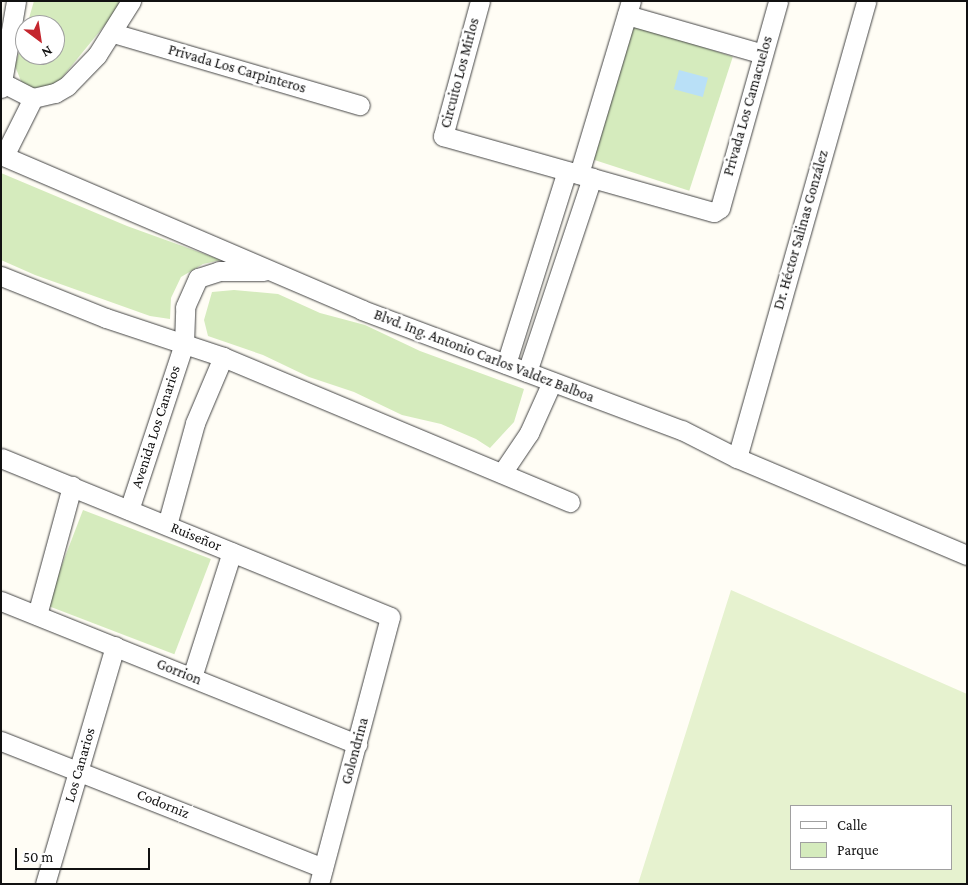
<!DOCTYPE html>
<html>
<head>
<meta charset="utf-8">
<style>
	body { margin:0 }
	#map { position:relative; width:968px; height:885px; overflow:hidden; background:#fffdf5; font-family:"Crimson Pro",serif }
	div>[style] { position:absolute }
	.green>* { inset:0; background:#d5ebbd; transform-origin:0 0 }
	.pitch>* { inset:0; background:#e6f2cf }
	.water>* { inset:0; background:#b9e0f7; transform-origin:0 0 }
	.roads { filter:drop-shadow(0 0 1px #444) drop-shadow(0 0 1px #444) }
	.minor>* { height:19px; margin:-9.5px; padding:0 9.5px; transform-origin:9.5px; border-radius:9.5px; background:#fff }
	span { translate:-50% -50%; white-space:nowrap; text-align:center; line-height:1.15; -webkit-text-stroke:5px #fff; paint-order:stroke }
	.street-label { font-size:15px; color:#111 }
	.frame { position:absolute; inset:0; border:2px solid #111; pointer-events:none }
	.legend { position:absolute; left:790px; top:805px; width:162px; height:65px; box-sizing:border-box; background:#fff; border:1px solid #a0a0a0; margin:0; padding:6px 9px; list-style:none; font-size:15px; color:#111 }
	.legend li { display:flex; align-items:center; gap:10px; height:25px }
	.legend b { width:25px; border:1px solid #a0a0a0 }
	.north { position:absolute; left:15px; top:15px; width:50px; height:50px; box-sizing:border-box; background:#fff; border:1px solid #a0a0a0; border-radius:50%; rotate:149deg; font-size:14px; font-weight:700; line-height:20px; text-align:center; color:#111 }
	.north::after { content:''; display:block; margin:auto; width:18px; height:22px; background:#c4262e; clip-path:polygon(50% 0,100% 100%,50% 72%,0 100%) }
	.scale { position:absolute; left:15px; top:848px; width:135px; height:22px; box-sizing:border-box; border:2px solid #111; border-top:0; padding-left:6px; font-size:15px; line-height:18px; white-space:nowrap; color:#111; -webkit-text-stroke:4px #fff; paint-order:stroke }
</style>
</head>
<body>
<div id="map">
	<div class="green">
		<i style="clip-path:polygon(34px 1px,119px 1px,117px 10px,56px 85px,28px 89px,21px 81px,15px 66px,25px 32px,25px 55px,55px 55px,55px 25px,27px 25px)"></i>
		<i style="left:632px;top:24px;width:106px;height:141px;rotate:18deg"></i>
		<i style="clip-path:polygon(1px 173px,127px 226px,221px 260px,203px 264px,181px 277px,171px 298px,170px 319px,150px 316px,35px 275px,1px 260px)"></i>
		<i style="clip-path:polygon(234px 290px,278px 294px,320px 313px,365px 325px,420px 351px,524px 389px,514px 422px,490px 448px,476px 439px,441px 424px,402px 415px,354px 392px,309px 377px,263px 355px,208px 336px,204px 320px,212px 292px)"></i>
		<i style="left:83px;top:510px;width:137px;height:102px;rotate:21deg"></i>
	</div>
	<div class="pitch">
		<i style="clip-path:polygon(evenodd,731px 590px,967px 694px,967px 884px,638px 884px,731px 590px,792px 806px,952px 806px,952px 869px,792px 869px,792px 806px)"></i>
	</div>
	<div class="water">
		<i style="left:679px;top:70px;width:30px;height:20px;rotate:15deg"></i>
	</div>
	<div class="roads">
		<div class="minor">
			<i style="left:480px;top:1px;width:140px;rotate:105.3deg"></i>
			<i style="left:443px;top:136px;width:281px;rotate:15.7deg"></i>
			<i style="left:714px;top:212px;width:7px;rotate:-34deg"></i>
			<i style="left:720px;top:208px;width:215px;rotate:-74.3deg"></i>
			<i style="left:627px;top:15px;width:141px;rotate:16deg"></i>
			<i style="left:113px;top:33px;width:257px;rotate:16.3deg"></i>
			<i style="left:3px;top:83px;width:34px;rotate:27deg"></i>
			<i style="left:33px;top:98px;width:23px;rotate:-13deg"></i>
			<i style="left:55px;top:93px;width:14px;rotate:-30deg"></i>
			<i style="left:67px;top:86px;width:43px;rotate:-45.9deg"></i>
			<i style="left:97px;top:55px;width:64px;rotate:-57.8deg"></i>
			<i style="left:1px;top:88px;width:88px;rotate:-80.2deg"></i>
			<i style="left:1px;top:155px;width:393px;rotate:23.2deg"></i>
			<i style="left:362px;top:310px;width:342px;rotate:20.6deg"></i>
			<i style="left:682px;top:430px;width:62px;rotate:27deg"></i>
			<i style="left:737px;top:458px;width:250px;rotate:22.9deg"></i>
			<i style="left:4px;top:156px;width:65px;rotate:-63.4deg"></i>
			<i style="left:579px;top:174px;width:181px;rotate:-73.3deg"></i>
			<i style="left:1px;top:276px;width:113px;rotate:21.8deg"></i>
			<i style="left:106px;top:318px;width:123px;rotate:18.4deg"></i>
			<i style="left:223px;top:357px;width:376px;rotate:22.7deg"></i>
			<i style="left:506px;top:364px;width:202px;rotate:-72.5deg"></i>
			<i style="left:527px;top:372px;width:205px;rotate:-71.5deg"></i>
			<i style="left:1px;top:458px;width:420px;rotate:22.2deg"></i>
			<i style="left:390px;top:617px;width:276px;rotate:104.9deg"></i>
			<i style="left:737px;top:458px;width:475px;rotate:-74.2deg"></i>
			<i style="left:502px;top:473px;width:48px;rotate:-56deg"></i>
			<i style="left:529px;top:433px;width:56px;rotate:-65.7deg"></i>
			<i style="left:129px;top:510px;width:175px;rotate:-71.7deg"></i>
			<i style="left:184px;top:344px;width:37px;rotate:-88deg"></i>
			<i style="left:185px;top:307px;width:32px;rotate:-66deg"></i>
			<i style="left:198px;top:278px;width:22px;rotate:-18deg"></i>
			<i style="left:219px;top:271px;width:45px"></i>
			<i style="left:167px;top:525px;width:106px;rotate:-74.6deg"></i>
			<i style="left:195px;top:423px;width:72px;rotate:-67deg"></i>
			<i style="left:1px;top:601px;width:384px;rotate:21.9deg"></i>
			<i style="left:37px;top:615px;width:134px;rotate:-74.8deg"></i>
			<i style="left:192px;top:677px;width:131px;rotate:-72.3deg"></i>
			<i style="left:1px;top:741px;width:346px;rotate:21.5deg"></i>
			<i style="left:45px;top:884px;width:248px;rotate:-73.6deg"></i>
		</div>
	</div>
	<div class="street-label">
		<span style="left:237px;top:69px;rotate:16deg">Privada Los Carpinteros</span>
		<span style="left:460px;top:73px;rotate:-75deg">Circuito Los Mirlos</span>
		<span style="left:748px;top:106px;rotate:-74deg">Privada Los Camacuelos</span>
		<span style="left:801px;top:230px;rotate:-74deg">Dr. Héctor Salinas González</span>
		<span style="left:484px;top:356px;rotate:21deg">Blvd. Ing. Antonio Carlos Valdez Balboa</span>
		<span style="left:156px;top:427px;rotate:-72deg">Avenida Los Canarios</span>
		<span style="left:196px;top:537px;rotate:22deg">Ruiseñor</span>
		<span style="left:179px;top:672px;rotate:22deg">Gorrion</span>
		<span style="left:355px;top:751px;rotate:-75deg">Golondrina</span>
		<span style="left:80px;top:765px;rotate:-74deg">Los Canarios</span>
		<span style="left:163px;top:804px;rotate:22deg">Codorniz</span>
	</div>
	<div class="frame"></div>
	<ul class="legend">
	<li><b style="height:6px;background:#fff"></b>Calle</li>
	<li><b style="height:14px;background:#d5ebbd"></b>Parque</li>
	</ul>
	<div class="north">N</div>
	<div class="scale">50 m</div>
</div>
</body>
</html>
